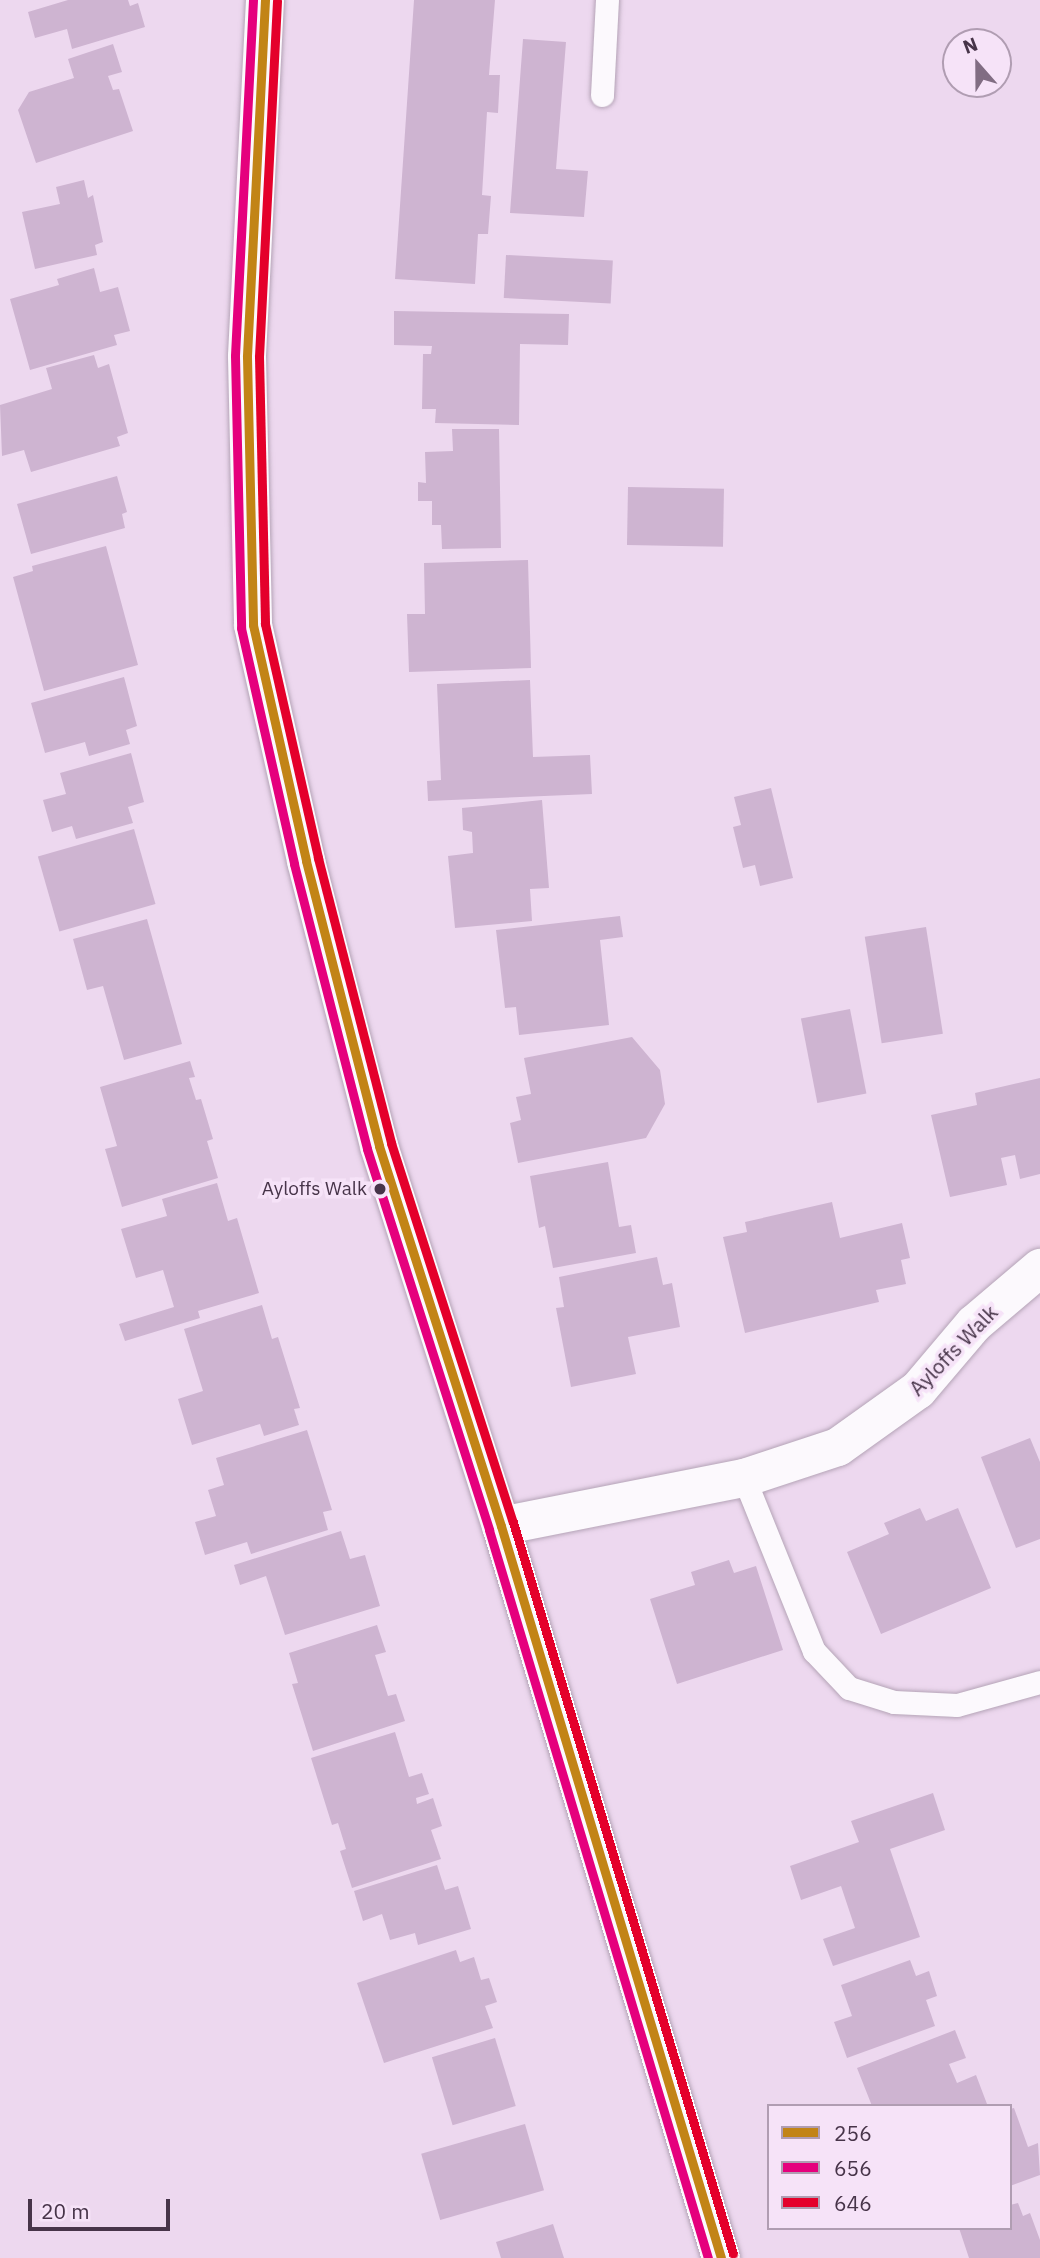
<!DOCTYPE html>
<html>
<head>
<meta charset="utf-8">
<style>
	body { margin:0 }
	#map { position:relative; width:1040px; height:2258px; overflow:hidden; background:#edd8ef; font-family:"IBM Plex Sans",sans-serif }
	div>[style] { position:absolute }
	.building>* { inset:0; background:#ceb4d1; transform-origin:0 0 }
	.roads { filter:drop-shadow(0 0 2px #b5a4b7) drop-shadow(0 0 2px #b5a4b7) }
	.service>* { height:23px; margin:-11.5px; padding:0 11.5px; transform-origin:11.5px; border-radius:11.5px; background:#fcf9fd }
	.minor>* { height:38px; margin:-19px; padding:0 19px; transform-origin:19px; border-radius:19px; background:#fcf9fd }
	.tertiary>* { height:38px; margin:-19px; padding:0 19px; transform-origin:19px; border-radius:19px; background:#fcf9fd }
	.bus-1>* { height:9px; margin:-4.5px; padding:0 4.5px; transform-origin:4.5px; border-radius:4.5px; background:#c28416 }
	.bus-2>* { height:9px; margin:-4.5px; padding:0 4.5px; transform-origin:4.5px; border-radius:4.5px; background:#e5007d }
	.bus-3>* { height:9px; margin:-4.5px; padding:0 4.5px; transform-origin:4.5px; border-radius:4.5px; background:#e4002b }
	.dots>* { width:19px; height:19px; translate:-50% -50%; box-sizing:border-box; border:4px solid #f6e3f8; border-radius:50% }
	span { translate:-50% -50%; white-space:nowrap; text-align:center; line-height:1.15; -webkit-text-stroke:7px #f6e3f8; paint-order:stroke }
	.bus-label { font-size:19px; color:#473449 }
	.right { translate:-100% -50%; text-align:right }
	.street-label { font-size:21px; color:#473449 }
	.legend { position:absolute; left:767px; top:2104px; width:245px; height:126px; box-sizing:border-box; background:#f6e3f8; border:2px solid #b09db2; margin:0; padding:9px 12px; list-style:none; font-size:21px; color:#473449 }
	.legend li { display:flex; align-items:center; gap:14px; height:35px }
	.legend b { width:35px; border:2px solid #b09db2 }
	.north { position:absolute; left:942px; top:28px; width:70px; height:70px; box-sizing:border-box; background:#f6e3f8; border:2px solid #b09db2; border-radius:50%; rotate:339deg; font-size:19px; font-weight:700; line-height:28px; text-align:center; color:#473449 }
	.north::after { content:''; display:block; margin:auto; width:24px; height:32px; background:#816d83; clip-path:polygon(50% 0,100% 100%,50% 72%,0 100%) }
	.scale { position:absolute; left:28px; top:2199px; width:142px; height:32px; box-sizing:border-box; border:4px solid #473449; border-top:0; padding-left:9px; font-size:21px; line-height:24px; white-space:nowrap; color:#473449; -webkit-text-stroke:5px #f6e3f8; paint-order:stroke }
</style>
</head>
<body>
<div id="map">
	<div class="building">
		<i style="clip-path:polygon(68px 0,128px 0,130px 6px,138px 3px,145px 27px,72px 49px,67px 29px,35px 38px,28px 12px)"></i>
		<i style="clip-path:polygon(414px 0,495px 0,489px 75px,500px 75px,498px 113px,487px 112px,482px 195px,491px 196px,488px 234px,478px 234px,475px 284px,395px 279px)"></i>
		<i style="clip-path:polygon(523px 39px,566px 42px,556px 169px,588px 171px,584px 217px,510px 213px)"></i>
		<i style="clip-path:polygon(113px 44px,122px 72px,108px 76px,113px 90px,119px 89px,133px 131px,36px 163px,18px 110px,29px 92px,74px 78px,68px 59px)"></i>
		<i style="clip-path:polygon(84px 180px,88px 198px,93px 195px,103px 242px,95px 245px,97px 255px,35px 269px,22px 212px,60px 204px,56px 187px)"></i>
		<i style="left:506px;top:255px;width:107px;height:43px;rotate:3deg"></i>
		<i style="clip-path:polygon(94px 268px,100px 292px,118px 287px,130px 331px,114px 335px,117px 345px,30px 370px,10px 299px,59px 285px,57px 279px)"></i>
		<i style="clip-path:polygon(394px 311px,569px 314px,568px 345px,520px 344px,519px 425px,435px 423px,436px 409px,422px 409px,423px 354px,431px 354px,432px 346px,394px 345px)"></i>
		<i style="clip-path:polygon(94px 355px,98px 368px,109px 364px,128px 433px,117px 437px,120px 446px,31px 472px,24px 450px,2px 456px,0 405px,52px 389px,46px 368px)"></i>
		<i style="clip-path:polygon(452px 429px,499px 429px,501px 548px,442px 549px,441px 525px,432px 525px,432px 501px,418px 501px,418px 482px,426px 483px,425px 452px,453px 451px)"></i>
		<i style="clip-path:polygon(117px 476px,127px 512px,122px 514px,125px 528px,31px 554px,17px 504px)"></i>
		<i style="left:628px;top:487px;width:96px;height:58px;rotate:1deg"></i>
		<i style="clip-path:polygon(106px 546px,138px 665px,44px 691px,13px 577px,33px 571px,32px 566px)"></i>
		<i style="clip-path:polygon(528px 560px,531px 668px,409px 672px,407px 614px,425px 614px,424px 563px)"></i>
		<i style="clip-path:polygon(124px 677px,137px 726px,126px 730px,130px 744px,89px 756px,85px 742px,45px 753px,31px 703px)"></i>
		<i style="clip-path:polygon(530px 680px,533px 757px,590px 755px,592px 794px,428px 801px,427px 781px,441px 780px,437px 684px)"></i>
		<i style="clip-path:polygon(131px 753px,144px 802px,128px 807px,133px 823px,76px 839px,72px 826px,52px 832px,43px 800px,66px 794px,60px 773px)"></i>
		<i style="clip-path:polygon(771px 788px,793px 878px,760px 886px,755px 865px,743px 868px,733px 827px,741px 825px,734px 797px)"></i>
		<i style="clip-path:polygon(542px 800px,549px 888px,530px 889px,532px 921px,455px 928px,448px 856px,473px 853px,472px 832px,463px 830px,462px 808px)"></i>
		<i style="left:134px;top:829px;width:78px;height:100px;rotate:74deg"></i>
		<i style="clip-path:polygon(620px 916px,623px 937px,600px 940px,609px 1025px,519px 1035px,516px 1007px,505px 1008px,496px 930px)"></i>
		<i style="clip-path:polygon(147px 919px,182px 1044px,124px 1060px,103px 986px,87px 990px,73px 939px)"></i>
		<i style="left:926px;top:927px;width:108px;height:62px;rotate:81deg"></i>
		<i style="left:850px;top:1009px;width:86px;height:50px;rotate:79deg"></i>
		<i style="clip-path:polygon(632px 1037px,660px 1070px,665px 1104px,646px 1138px,518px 1163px,510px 1123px,521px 1120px,516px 1097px,531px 1094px,524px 1058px)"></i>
		<i style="clip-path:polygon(190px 1061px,195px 1077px,189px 1078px,196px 1100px,201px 1099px,213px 1139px,207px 1141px,218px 1178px,122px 1207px,105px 1149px,117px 1146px,100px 1087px)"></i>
		<i style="clip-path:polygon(1040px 1078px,1040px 1174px,1020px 1179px,1015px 1155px,1001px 1158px,1007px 1185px,950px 1197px,931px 1115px,977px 1105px,975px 1093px)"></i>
		<i style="clip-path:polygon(608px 1162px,619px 1227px,631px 1225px,636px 1253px,553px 1268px,545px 1226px,539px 1228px,530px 1176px)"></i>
		<i style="clip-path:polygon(217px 1183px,228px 1221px,237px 1218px,259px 1293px,198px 1311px,200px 1318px,125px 1341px,119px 1324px,174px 1307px,163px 1270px,136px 1278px,121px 1229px,167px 1216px,162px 1199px)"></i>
		<i style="clip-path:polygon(832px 1202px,840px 1238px,902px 1223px,910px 1258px,901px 1260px,906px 1284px,876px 1290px,879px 1302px,745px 1333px,723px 1237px,747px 1232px,745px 1222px)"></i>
		<i style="clip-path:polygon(657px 1257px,663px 1285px,672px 1283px,680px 1327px,628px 1337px,636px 1374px,571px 1387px,556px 1308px,564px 1307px,559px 1277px)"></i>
		<i style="clip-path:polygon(262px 1305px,272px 1339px,278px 1337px,287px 1366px,300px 1408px,294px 1409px,299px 1425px,264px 1436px,260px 1424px,192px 1445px,178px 1399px,203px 1391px,184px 1329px)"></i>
		<i style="clip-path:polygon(307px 1430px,332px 1510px,323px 1512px,328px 1530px,251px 1554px,247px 1542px,205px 1555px,195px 1522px,216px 1516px,208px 1490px,224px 1485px,216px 1458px)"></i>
		<i style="clip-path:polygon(1030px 1438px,1040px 1462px,1040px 1539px,1016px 1548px,981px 1457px)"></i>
		<i style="clip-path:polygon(920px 1508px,926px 1521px,958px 1508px,991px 1588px,881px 1634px,847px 1552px,889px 1534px,884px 1523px)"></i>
		<i style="clip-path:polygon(341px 1531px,350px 1559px,365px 1555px,380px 1606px,285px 1635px,266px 1576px,240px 1585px,234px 1565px)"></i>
		<i style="clip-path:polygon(729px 1560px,734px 1573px,756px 1566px,783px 1650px,677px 1684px,650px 1599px,695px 1585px,691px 1572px)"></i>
		<i style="clip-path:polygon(377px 1625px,386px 1652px,375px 1655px,388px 1696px,396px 1694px,405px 1721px,313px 1751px,292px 1684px,298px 1683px,289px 1653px)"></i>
		<i style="clip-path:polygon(395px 1732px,409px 1777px,422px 1773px,429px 1794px,416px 1798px,417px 1804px,433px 1798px,442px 1826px,431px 1830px,441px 1859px,352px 1888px,340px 1851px,346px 1849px,338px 1823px,332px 1825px,311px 1758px)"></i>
		<i style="clip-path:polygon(933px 1793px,945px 1830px,890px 1849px,920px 1937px,833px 1966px,823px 1939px,855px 1928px,841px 1886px,801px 1900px,790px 1866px,859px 1842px,851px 1821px)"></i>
		<i style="clip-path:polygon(437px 1865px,445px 1890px,458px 1886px,471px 1929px,418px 1945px,415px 1933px,390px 1940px,382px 1914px,363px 1921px,354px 1891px)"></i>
		<i style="clip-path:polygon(456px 1950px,460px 1962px,474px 1957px,481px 1980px,489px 1978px,497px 2002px,485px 2006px,493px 2028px,384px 2063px,357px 1983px)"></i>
		<i style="clip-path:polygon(910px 1960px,916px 1976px,929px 1971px,937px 1996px,926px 2000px,935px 2026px,847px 2058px,834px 2022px,852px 2016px,841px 1985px)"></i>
		<i style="clip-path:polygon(955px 2030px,966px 2058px,949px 2064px,957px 2083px,976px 2075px,987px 2104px,872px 2106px,857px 2068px)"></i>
		<i style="left:495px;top:2038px;width:71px;height:66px;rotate:73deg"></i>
		<i style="clip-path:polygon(1014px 2108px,1028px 2147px,1038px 2143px,1040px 2175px,1010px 2186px,1010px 2109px)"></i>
		<i style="left:525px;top:2124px;width:69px;height:108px;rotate:74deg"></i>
		<i style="clip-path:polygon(1018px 2203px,1023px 2216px,1030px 2213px,1040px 2240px,1040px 2258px,969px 2258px,959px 2228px,1010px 2228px,1010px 2205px)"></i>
		<i style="clip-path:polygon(553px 2224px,564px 2258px,501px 2258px,496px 2242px)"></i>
	</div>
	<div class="roads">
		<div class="service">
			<i style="left:602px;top:95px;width:95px;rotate:-87deg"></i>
			<i style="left:744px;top:1478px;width:187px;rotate:68deg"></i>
			<i style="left:814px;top:1651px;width:51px;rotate:46.6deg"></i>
			<i style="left:849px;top:1688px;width:47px;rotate:17.3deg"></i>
			<i style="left:894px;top:1702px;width:63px;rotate:2.7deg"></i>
			<i style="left:957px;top:1705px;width:86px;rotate:-15.5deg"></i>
		</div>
		<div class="minor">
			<i style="left:501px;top:1526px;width:248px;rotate:-11.2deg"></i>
			<i style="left:744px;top:1478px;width:99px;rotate:-18.3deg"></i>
			<i style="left:838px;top:1447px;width:98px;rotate:-35.5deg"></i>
			<i style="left:918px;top:1390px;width:87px;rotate:-49.7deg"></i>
			<i style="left:974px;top:1324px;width:87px;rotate:-40.3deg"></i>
		</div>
		<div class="tertiary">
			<i style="left:265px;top:0;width:357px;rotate:92.9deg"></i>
			<i style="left:247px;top:357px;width:268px;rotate:88.7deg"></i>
			<i style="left:253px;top:625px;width:242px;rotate:77.3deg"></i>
			<i style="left:306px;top:861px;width:294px;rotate:75.6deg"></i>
			<i style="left:379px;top:1146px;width:399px;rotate:72.2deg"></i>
			<i style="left:501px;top:1526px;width:764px;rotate:73.27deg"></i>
		</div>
	</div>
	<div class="bus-1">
		<i style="left:265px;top:0;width:357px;rotate:92.9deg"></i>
		<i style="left:247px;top:357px;width:268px;rotate:88.7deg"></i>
		<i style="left:253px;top:625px;width:242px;rotate:77.3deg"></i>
		<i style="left:306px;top:861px;width:294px;rotate:75.6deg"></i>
		<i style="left:379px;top:1146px;width:399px;rotate:72.2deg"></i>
		<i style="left:501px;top:1526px;width:764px;rotate:73.27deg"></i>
	</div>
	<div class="bus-2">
		<i style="left:253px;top:0;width:356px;rotate:92.9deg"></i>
		<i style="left:235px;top:356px;width:272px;rotate:88.7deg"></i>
		<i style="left:241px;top:628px;width:242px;rotate:77.3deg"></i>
		<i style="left:294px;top:864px;width:294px;rotate:75.6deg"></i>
		<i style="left:367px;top:1149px;width:400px;rotate:72.2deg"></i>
		<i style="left:489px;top:1530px;width:760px;rotate:73.26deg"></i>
	</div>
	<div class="bus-3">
		<i style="left:277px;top:1px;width:356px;rotate:92.9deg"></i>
		<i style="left:259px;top:357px;width:267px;rotate:88.7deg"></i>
		<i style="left:265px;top:624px;width:240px;rotate:77.2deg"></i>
		<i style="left:318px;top:858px;width:294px;rotate:75.6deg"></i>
		<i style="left:391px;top:1143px;width:398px;rotate:72.2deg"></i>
		<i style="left:513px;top:1522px;width:764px;rotate:73.27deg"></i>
	</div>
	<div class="dots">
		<i style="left:380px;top:1189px;background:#473449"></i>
	</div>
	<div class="bus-label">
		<span class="right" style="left:367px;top:1189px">Ayloffs Walk</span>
	</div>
	<div class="street-label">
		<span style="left:953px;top:1350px;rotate:-46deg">Ayloffs Walk</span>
	</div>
	<ul class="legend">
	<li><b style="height:9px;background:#c28416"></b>256</li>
	<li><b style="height:9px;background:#e5007d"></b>656</li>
	<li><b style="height:9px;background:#e4002b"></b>646</li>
	</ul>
	<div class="north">N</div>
	<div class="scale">20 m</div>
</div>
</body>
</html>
